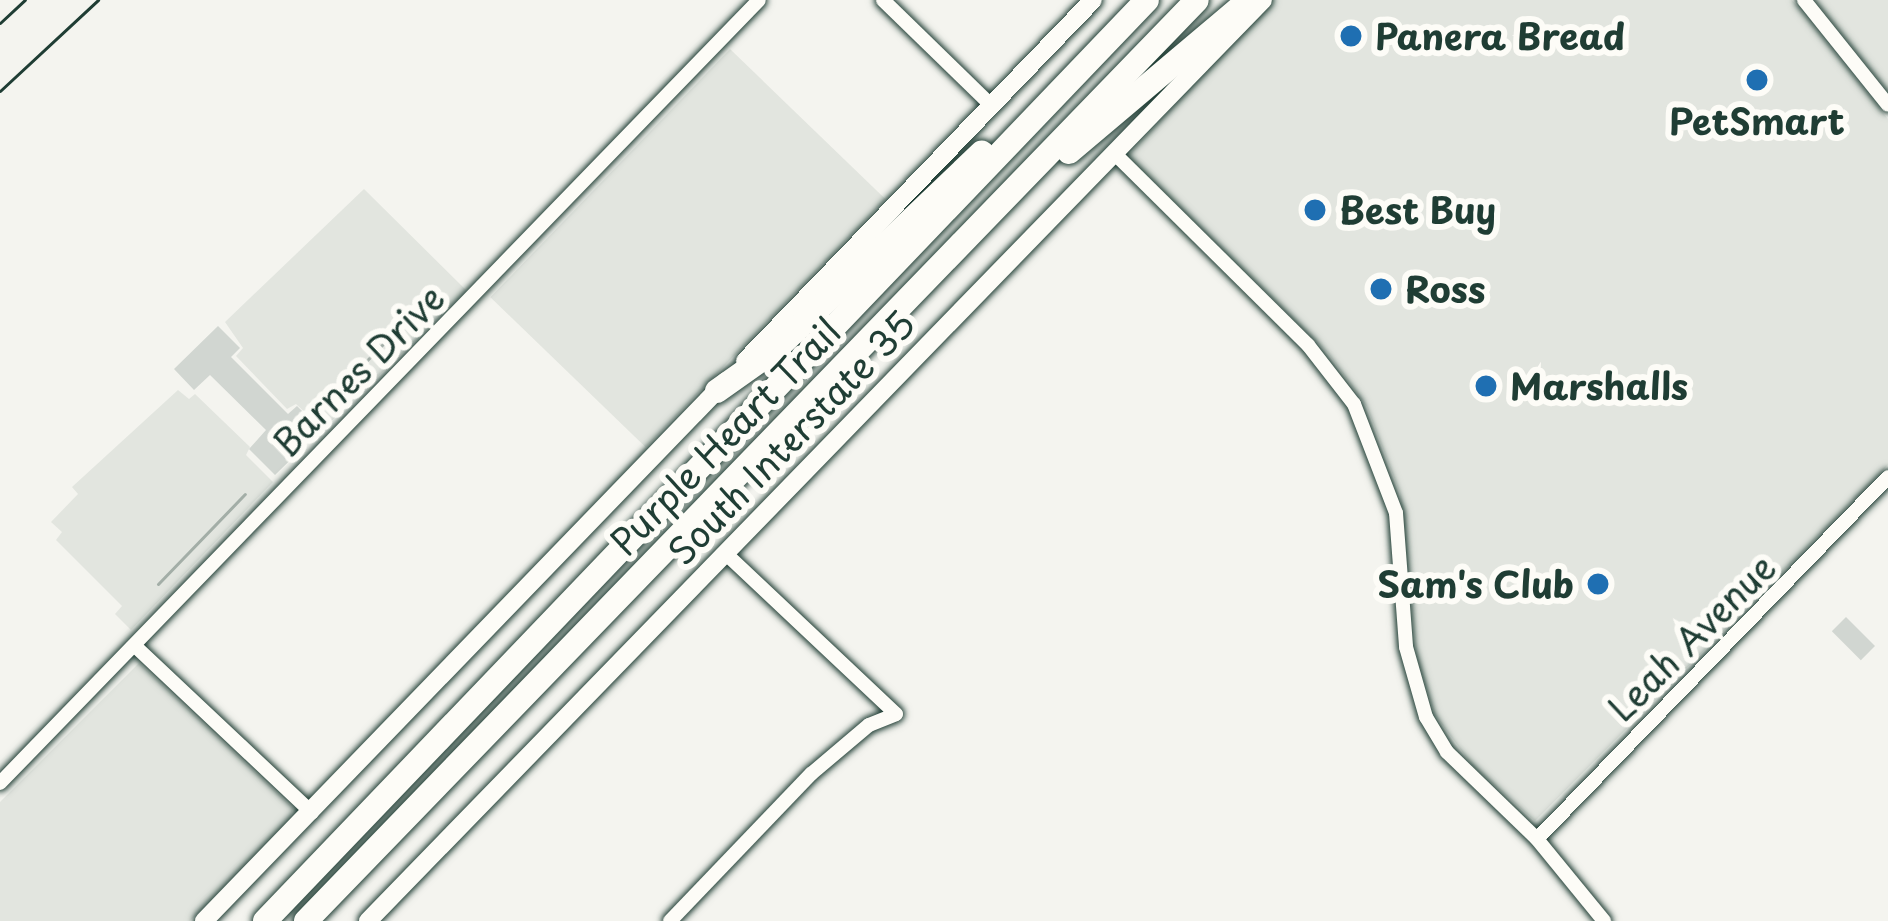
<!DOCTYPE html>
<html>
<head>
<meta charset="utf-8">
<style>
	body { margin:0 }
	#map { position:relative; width:1888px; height:921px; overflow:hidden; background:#f4f4ef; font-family:"Playpen Sans",sans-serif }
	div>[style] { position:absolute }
	.built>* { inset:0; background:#e2e5df; transform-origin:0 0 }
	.green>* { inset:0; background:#d1d6d1; transform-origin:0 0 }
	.stream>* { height:3px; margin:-1.5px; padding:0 1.5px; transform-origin:1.5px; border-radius:1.5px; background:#a3aea7 }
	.roads { filter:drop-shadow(0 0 3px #1f3d34) drop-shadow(0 0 3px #1f3d34) }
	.street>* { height:14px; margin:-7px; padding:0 7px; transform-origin:7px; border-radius:7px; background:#fdfcf7 }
	.secondary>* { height:18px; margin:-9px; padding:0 9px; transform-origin:9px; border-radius:9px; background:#fdfcf7 }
	.highway>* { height:24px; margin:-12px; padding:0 12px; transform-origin:12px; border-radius:12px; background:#fdfcf7 }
	.rail>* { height:3px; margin:-1.5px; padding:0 1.5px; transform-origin:1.5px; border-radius:1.5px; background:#1f3d34 }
	.dots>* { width:33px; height:33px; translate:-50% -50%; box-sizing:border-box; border:6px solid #fdfcf7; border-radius:50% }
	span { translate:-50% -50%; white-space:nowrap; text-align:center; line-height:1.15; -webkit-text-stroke:12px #fdfcf7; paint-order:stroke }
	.poi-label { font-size:36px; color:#1f3d34; font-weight:700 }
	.left { translate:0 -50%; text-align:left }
	.right { translate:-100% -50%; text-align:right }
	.street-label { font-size:36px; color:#1f3d34 }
</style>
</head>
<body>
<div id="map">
	<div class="built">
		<i style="clip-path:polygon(1270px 0,1792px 0,1888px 119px,1888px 465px,1535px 821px,1473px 766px,1435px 715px,1417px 658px,1400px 493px,1367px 407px,1328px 353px,1128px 156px)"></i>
		<i style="clip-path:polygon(1815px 0,1888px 0,1888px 91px)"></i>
		<i style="left:730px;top:49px;width:216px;height:345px;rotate:44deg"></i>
		<i style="clip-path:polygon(364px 189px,467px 291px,323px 429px,296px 404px,287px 409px,236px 356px,243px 348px,225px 322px)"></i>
		<i style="clip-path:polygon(178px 390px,189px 399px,195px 394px,250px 447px,246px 455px,273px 482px,131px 630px,115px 614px,122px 606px,56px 540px,62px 532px,51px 522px,78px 494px,72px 487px)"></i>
		<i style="clip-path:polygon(139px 663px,293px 808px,289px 822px,190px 921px,0 921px,0 802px)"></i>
	</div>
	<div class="green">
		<i style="clip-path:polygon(218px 326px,240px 348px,231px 357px,288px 414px,297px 406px,321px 430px,275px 475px,249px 449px,266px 430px,210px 375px,194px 390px,174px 369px)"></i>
		<i style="left:1846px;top:617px;width:41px;height:20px;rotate:45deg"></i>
	</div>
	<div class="stream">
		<i style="left:324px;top:404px;width:158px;rotate:-45.5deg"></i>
		<i style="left:158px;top:584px;width:125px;rotate:-46deg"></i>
	</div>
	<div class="roads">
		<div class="street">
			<i style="left:883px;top:0;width:151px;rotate:44.2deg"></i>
			<i style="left:1804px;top:0;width:134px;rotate:51.3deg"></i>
			<i style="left:1114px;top:153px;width:273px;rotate:44.7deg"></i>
			<i style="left:1308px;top:345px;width:75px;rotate:52.1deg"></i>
			<i style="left:1354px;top:404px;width:117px;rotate:68.9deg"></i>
			<i style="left:1396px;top:513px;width:134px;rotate:85.7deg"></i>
			<i style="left:1406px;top:647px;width:73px;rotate:74.1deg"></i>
			<i style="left:1426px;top:717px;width:41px;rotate:59deg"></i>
			<i style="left:1447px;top:752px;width:125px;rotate:44deg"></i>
			<i style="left:1537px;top:839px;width:106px;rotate:50.7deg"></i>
			<i style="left:135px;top:646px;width:243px;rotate:43.3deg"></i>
			<i style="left:0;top:783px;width:1090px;rotate:-45.89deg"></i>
			<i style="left:1537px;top:839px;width:504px;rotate:-45.88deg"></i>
			<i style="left:670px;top:921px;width:204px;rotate:-46.2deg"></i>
			<i style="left:811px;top:774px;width:76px;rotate:-40.2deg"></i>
			<i style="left:869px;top:725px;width:29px;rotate:-22deg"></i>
			<i style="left:896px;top:714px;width:235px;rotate:-136.7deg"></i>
		</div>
		<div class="secondary">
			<i style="left:745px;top:361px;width:501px;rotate:-46.05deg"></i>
			<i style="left:204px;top:921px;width:751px;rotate:-45.97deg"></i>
			<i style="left:368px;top:921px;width:1284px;rotate:-45.82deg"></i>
		</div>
		<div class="highway">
			<i style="left:1069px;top:152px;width:236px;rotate:-40.2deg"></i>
			<i style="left:717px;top:391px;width:71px;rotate:-35.3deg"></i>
			<i style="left:775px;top:350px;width:286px;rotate:-43.7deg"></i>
			<i style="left:265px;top:921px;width:1275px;rotate:-46.24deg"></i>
			<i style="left:306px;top:921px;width:1281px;rotate:-45.95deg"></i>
		</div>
	</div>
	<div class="rail">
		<i style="left:0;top:23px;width:34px;rotate:-43deg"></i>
		<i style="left:0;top:91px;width:134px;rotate:-42.9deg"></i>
	</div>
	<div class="dots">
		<i style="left:1351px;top:36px;background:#1f6fb2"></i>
		<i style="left:1757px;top:80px;background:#1f6fb2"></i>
		<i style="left:1315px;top:210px;background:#1f6fb2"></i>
		<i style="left:1381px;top:289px;background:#1f6fb2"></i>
		<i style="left:1486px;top:386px;background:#1f6fb2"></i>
		<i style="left:1598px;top:584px;background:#1f6fb2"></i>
	</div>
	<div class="poi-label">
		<span class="left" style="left:1375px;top:36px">Panera Bread</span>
		<span style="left:1757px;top:121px">PetSmart</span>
		<span class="left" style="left:1339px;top:210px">Best Buy</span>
		<span class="left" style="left:1405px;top:289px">Ross</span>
		<span class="left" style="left:1510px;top:386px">Marshalls</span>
		<span class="right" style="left:1574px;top:584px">Sam's Club</span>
	</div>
	<div class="street-label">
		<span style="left:358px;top:370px;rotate:-45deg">Barnes Drive</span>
		<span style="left:725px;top:436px;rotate:-46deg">Purple Heart Trail</span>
		<span style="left:791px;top:437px;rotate:-46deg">South Interstate 35</span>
		<span style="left:1691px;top:637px;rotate:-45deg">Leah Avenue</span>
	</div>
</div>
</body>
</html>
